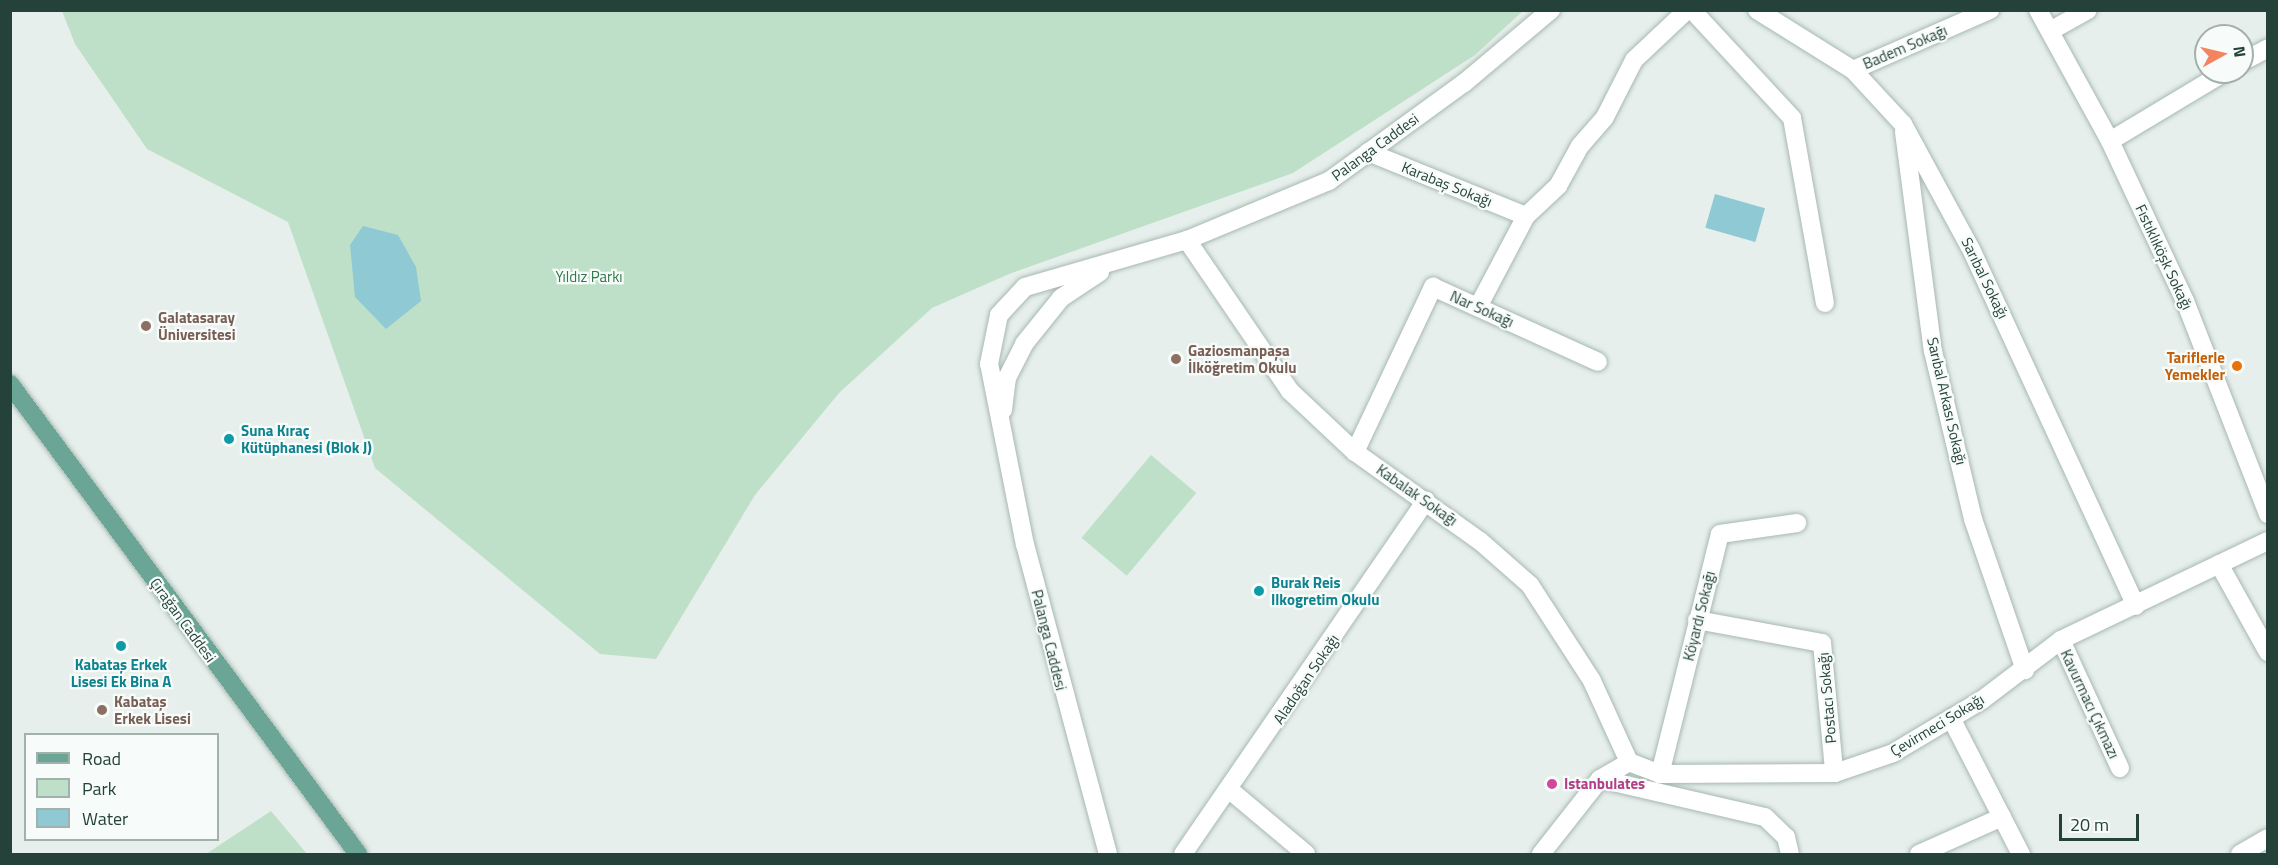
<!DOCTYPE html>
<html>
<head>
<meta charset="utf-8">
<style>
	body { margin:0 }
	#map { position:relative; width:2278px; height:865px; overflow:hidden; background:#e6efeb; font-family:"Titillium Web",sans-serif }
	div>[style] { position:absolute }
	.green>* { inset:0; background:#bfe0c8; transform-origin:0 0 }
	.water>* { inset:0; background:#8ec9d4; transform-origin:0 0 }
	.roads { filter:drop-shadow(0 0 2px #a8b8b2) drop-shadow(0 0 2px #a8b8b2) }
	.minor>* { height:18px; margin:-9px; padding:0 9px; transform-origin:9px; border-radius:9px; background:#fff }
	.secondary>* { height:18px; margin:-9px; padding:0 9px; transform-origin:9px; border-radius:9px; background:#fff }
	.primary>* { height:18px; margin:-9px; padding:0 9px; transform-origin:9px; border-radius:9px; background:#6aa596 }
	.dots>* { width:16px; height:16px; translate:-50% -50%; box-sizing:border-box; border:3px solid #f7fbf9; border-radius:50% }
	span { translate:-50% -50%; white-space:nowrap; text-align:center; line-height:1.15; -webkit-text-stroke:4.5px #f7fbf9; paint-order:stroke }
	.street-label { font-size:15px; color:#24423a }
	.park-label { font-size:15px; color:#2d7a4b }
	.education-label { font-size:15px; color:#785e54; font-weight:700 }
	.left { translate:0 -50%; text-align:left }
	.food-label { font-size:15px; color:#c56008; font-weight:700 }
	.right { translate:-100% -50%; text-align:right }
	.culture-label { font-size:15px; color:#0d838f; font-weight:700 }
	.hotel-label { font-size:15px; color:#b23c85; font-weight:700 }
	.frame { position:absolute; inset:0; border:12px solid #24423a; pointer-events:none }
	.legend { position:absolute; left:24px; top:733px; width:195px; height:108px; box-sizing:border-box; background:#f7fbf9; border:2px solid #a3b1ad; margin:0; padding:8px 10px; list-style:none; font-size:18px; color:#24423a }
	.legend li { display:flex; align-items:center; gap:12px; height:30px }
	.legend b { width:30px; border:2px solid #a3b1ad }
	.north { position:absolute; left:2194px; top:24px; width:60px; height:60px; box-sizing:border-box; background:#f7fbf9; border:2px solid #a3b1ad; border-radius:50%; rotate:82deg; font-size:16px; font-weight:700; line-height:24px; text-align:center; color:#24423a }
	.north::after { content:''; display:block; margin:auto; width:21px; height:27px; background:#f4845f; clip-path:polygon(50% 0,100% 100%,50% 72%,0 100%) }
	.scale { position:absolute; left:2059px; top:814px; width:80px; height:27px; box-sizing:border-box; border:3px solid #24423a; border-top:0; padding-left:8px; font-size:18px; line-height:21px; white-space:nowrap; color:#24423a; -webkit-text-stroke:4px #f7fbf9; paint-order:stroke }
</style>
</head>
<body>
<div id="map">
	<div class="green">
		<i style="clip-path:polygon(62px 11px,1523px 11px,1475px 55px,1293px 173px,1009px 274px,932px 308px,839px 393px,755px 495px,656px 659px,600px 654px,375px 468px,288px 222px,147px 149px,75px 44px)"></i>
		<i style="left:1151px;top:455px;width:59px;height:108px;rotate:40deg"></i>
		<i style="clip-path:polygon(271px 811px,307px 854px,206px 854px)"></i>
	</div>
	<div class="water">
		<i style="left:1715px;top:194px;width:52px;height:35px;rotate:16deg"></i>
		<i style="clip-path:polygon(363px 226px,398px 235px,416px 267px,421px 301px,386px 329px,355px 297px,350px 245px)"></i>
	</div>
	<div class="roads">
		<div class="minor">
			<i style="left:1692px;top:10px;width:147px;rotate:47.2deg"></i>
			<i style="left:1792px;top:118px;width:188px;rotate:79.9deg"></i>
			<i style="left:1757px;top:10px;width:113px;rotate:32deg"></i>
			<i style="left:1853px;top:70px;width:74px;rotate:47.2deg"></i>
			<i style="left:1903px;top:124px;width:142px;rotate:61.5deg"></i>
			<i style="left:1971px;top:249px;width:393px;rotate:65.2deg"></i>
			<i style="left:2038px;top:10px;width:149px;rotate:61.2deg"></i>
			<i style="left:2110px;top:141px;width:177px;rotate:64.9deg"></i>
			<i style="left:2185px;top:301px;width:229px;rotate:68.7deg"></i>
			<i style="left:2050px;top:31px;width:43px;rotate:-28.9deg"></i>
			<i style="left:2242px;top:62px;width:30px;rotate:-28deg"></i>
			<i style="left:1853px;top:70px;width:150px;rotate:-23.7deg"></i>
			<i style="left:1904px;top:132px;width:221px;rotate:82.5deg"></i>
			<i style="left:1933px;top:351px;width:173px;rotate:76.6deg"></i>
			<i style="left:1973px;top:519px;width:160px;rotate:71deg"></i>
			<i style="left:2110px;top:141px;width:134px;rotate:-31deg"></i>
			<i style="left:1368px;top:152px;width:170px;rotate:22.1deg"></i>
			<i style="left:1187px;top:240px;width:183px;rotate:55.7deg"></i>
			<i style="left:1290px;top:391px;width:89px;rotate:43.2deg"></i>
			<i style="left:1355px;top:452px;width:153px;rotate:35.5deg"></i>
			<i style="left:1480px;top:541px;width:67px;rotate:41.3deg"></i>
			<i style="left:1530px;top:585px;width:114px;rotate:57.1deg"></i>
			<i style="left:1592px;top:681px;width:89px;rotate:65.4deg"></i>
			<i style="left:1478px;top:307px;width:103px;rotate:-62.2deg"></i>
			<i style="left:1526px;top:216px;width:44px;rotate:-43.2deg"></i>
			<i style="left:1558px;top:186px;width:46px;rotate:-61.2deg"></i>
			<i style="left:1580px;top:146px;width:38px;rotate:-49deg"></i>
			<i style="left:1605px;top:117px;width:64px;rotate:-63deg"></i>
			<i style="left:1634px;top:60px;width:73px;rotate:-43.3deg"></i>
			<i style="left:1355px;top:452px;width:183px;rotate:-64.7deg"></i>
			<i style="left:1433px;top:287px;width:181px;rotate:24.4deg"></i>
			<i style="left:2219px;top:564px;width:101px;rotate:60.9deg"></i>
			<i style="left:1697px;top:620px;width:127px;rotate:10.4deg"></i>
			<i style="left:1822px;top:643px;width:129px;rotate:84.6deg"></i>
			<i style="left:2061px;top:640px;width:141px;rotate:65.3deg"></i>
			<i style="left:1951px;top:718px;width:153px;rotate:62.8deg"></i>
			<i style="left:1660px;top:774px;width:247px;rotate:-76deg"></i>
			<i style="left:1720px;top:534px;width:78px;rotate:-8.1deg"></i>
			<i style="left:1600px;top:779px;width:169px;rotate:13deg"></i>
			<i style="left:1765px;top:817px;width:29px;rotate:44deg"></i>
			<i style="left:1786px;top:837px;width:17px;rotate:77deg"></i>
			<i style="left:1231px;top:791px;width:98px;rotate:40deg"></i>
			<i style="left:1183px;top:854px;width:429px;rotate:-55.5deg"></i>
			<i style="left:1541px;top:854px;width:95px;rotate:-51.8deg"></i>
			<i style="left:1600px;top:779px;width:34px;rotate:-30deg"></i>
			<i style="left:1629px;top:762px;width:33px;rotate:21deg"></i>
			<i style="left:1660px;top:774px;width:175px;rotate:-0.3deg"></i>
			<i style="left:1835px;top:773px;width:61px;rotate:-19deg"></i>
			<i style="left:1893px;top:753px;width:104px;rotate:-30.8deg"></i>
			<i style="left:1982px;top:700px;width:99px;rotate:-37.2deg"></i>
			<i style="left:2061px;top:640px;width:229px;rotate:-25.6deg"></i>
			<i style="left:1919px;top:854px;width:91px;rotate:-24deg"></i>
			<i style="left:2240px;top:854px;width:32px;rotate:-30deg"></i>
		</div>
		<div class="secondary">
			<i style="left:1003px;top:410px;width:32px;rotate:-83deg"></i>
			<i style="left:1007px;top:378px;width:38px;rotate:-63deg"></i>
			<i style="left:1024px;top:344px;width:59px;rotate:-51.2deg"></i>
			<i style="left:1061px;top:298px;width:47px;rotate:-33.7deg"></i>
			<i style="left:1108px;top:854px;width:320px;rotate:-105deg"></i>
			<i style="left:1025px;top:545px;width:185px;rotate:-101.2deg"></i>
			<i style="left:989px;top:364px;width:50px;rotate:-78.5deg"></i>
			<i style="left:999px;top:315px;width:38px;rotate:-47deg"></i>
			<i style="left:1025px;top:287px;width:169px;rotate:-16.2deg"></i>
			<i style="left:1187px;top:240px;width:154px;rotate:-22.6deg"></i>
			<i style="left:1329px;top:181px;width:167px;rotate:-36deg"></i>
			<i style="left:1464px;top:83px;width:114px;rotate:-40deg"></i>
		</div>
		<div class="primary">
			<i style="left:10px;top:384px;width:585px;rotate:53.48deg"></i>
		</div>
	</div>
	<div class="dots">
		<i style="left:146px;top:326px;background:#8d6e63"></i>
		<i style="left:1176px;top:359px;background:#8d6e63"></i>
		<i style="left:2237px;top:366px;background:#e8710a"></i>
		<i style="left:229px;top:439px;background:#0f9aa8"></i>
		<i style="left:1259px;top:591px;background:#0f9aa8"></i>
		<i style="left:121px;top:646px;background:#0f9aa8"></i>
		<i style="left:102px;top:710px;background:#8d6e63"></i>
		<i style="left:1552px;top:784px;background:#d1479c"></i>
	</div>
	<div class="street-label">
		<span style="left:1905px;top:47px;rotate:-23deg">Badem Sokağı</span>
		<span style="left:1375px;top:147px;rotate:-36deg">Palanga Caddesi</span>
		<span style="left:1447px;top:184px;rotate:22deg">Karabaş Sokağı</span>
		<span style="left:2164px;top:257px;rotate:65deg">Fıstıklıköşk Sokağı</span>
		<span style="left:1985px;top:278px;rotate:64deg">Sarıbal Sokağı</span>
		<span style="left:1482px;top:309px;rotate:24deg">Nar Sokağı</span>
		<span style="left:1947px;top:401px;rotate:77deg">Sarıbal Arkası Sokağı</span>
		<span style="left:1417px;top:495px;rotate:35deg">Kabalak Sokağı</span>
		<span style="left:1699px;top:616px;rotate:-76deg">Köyardı Sokağı</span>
		<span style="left:183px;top:620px;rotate:54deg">Çırağan Caddesi</span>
		<span style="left:1049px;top:640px;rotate:76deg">Palanga Caddesi</span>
		<span style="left:1306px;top:679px;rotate:-56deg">Aladoğan Sokağı</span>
		<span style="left:1827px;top:698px;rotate:-95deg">Postacı Sokağı</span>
		<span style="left:2090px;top:704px;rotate:65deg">Kavurmacı Çıkmazı</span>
		<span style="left:1937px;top:725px;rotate:-31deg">Çevirmeci Sokağı</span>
	</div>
	<div class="park-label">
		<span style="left:589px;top:277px">Yıldız Parkı</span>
	</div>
	<div class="education-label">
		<span class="left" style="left:158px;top:326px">Galatasaray<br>Üniversitesi</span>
		<span class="left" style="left:1188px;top:359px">Gaziosmanpaşa<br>İlköğretim Okulu</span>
		<span class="left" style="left:114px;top:710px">Kabataş<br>Erkek Lisesi</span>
	</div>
	<div class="food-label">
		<span class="right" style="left:2225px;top:366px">Tariflerle<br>Yemekler</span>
	</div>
	<div class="culture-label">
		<span class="left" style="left:241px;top:439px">Suna Kıraç<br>Kütüphanesi (Blok J)</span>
		<span class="left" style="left:1271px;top:591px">Burak Reis<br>Ilkogretim Okulu</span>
		<span style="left:121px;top:673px">Kabataş Erkek<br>Lisesi Ek Bina A</span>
	</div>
	<div class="hotel-label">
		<span class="left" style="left:1564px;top:784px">Istanbulates</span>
	</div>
	<div class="frame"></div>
	<ul class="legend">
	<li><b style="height:8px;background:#6aa596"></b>Road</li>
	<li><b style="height:16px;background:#bfe0c8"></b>Park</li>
	<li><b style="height:16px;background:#8ec9d4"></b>Water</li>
	</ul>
	<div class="north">N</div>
	<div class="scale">20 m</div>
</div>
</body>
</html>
